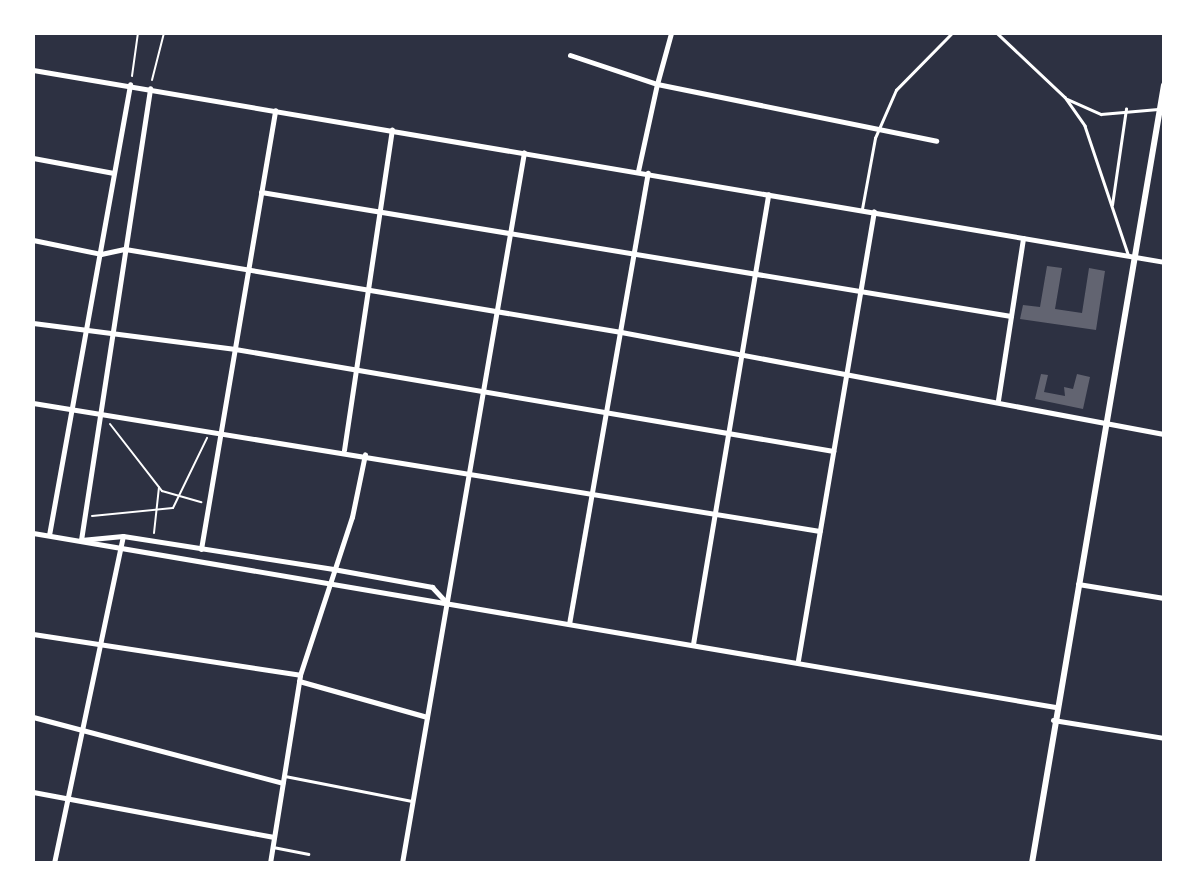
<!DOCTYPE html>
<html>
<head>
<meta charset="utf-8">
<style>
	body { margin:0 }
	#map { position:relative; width:1197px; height:896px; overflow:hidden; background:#2d3142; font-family:"DM Sans",sans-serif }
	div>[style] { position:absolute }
	.building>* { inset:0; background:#626471 }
	.path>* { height:2px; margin:-1px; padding:0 1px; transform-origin:1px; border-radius:1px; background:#fff }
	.service>* { height:2.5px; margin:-1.25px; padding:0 1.25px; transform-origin:1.25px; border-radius:1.25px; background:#fff }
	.minor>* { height:5px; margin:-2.5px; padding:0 2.5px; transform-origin:2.5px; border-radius:2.5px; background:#fff }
	.tertiary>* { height:6px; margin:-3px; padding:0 3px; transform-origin:3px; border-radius:3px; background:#fff }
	span { translate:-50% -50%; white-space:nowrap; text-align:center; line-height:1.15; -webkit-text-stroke:5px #fff; paint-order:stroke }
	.frame { position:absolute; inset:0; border:35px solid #fff; pointer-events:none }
</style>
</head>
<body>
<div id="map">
	<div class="building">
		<i style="clip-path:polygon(1047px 266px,1062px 268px,1055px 309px,1082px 313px,1089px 268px,1105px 271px,1096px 330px,1020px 319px,1023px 305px,1040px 307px)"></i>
		<i style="clip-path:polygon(1041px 374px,1048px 375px,1044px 392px,1065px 396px,1064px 387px,1073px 389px,1077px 374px,1090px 377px,1083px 409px,1035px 399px)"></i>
	</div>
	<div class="path">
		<i style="left:220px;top:33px;width:62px"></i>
		<i style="left:132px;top:76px;width:43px;rotate:-82.1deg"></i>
		<i style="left:152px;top:80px;width:49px;rotate:-75.7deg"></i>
		<i style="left:110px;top:424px;width:85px;rotate:52.2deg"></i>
		<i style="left:162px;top:491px;width:41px;rotate:15.8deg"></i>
		<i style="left:92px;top:516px;width:81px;rotate:-5.6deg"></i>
		<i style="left:173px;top:508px;width:78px;rotate:-64.1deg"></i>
		<i style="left:154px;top:533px;width:46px;rotate:-83.8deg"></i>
	</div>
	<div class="service">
		<i style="left:997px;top:33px;width:93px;rotate:43.3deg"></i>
		<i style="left:1065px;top:97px;width:35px;rotate:55deg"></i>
		<i style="left:1085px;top:126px;width:135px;rotate:71.4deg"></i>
		<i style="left:1067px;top:99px;width:37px;rotate:24deg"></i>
		<i style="left:1101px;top:114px;width:57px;rotate:-5deg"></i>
		<i style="left:1112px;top:205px;width:97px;rotate:-81.7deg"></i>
		<i style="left:862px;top:209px;width:72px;rotate:-79.6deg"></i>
		<i style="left:875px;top:138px;width:52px;rotate:-66.4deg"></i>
		<i style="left:896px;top:90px;width:80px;rotate:-45.5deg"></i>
		<i style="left:285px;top:776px;width:129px;rotate:11.1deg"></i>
		<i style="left:273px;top:847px;width:36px;rotate:11deg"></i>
	</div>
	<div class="minor">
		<i style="left:570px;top:55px;width:92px;rotate:18.4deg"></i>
		<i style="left:657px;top:84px;width:53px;rotate:-74.6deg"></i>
		<i style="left:33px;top:70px;width:1147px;rotate:9.63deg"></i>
		<i style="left:33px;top:158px;width:82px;rotate:10.5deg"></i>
		<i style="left:638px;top:171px;width:89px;rotate:-77.7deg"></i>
		<i style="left:657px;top:84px;width:285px;rotate:11.5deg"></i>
		<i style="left:261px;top:192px;width:760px;rotate:9.39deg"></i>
		<i style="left:33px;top:240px;width:69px;rotate:11.6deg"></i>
		<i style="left:101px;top:254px;width:25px;rotate:-12deg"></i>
		<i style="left:125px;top:249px;width:503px;rotate:9.5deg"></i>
		<i style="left:621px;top:332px;width:552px;rotate:10.64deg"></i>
		<i style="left:33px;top:323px;width:204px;rotate:7.3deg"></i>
		<i style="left:235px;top:349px;width:607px;rotate:9.68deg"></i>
		<i style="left:998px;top:400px;width:164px;rotate:-81.2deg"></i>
		<i style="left:33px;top:403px;width:797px;rotate:9.24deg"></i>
		<i style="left:344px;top:450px;width:324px;rotate:-81.5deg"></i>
		<i style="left:33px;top:533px;width:1037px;rotate:9.66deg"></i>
		<i style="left:49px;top:535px;width:458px;rotate:-79.8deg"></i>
		<i style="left:81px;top:540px;width:457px;rotate:-81.3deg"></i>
		<i style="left:81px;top:540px;width:42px;rotate:-5.4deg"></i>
		<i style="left:123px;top:536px;width:213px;rotate:8.9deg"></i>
		<i style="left:333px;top:569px;width:101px;rotate:10.3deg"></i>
		<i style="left:432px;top:587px;width:22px;rotate:47deg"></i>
		<i style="left:201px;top:549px;width:445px;rotate:-80.4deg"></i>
		<i style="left:1078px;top:584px;width:87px;rotate:9.2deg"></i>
		<i style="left:569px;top:624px;width:458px;rotate:-80.1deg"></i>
		<i style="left:33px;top:634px;width:270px;rotate:8.7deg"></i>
		<i style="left:693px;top:644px;width:456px;rotate:-80.5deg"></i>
		<i style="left:798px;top:660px;width:455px;rotate:-80.4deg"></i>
		<i style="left:299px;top:681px;width:133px;rotate:15.7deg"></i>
		<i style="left:33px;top:717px;width:258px;rotate:14.8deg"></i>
		<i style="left:1053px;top:720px;width:112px;rotate:9.2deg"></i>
		<i style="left:33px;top:792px;width:245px;rotate:10.6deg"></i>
		<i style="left:54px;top:863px;width:334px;rotate:-78.1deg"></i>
		<i style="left:270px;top:863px;width:190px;rotate:-80.9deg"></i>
		<i style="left:300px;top:675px;width:166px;rotate:-71.8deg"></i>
		<i style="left:352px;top:517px;width:64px;rotate:-78.3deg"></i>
		<i style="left:402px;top:863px;width:721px;rotate:-80.26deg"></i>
	</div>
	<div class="tertiary">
		<i style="left:1032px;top:863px;width:789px;rotate:-80.37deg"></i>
	</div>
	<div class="frame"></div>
</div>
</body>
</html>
